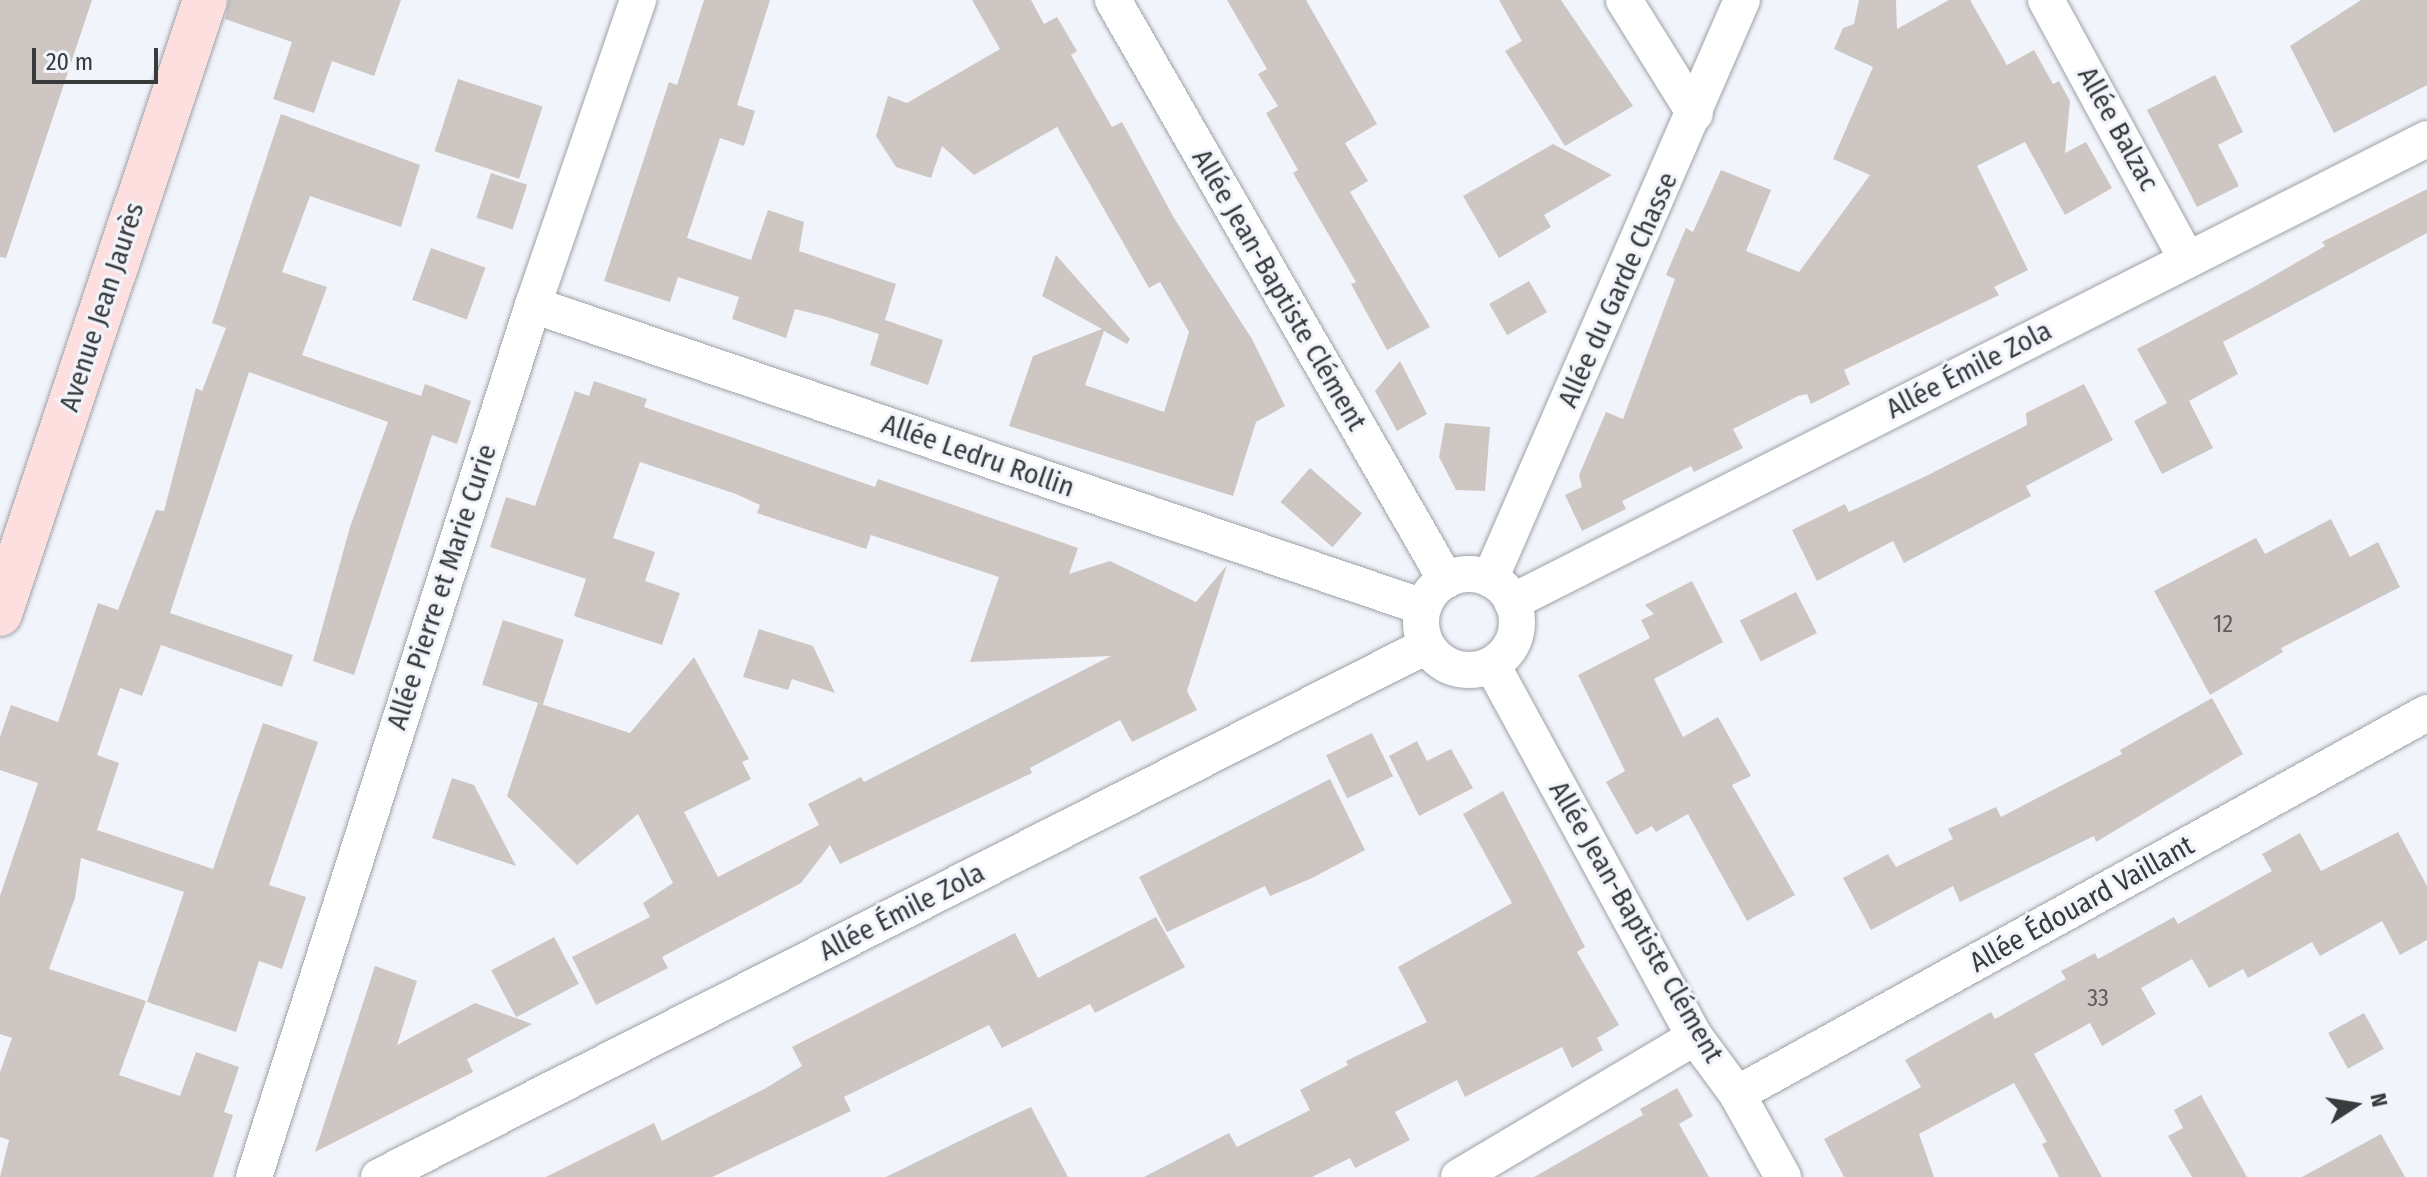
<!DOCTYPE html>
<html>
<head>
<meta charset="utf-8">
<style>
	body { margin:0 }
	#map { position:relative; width:2427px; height:1177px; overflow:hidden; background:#f1f5fb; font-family:"Fira Sans Condensed",sans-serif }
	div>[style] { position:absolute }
	.building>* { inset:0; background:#cdc6c3; transform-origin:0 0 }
	.roads { filter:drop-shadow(0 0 2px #9ea2a6) drop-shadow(0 0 2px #9ea2a6) }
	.minor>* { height:36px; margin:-18px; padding:0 18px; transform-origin:18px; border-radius:18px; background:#fff }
	.minor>.ring { margin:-18px; padding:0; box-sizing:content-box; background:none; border:36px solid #fff; border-radius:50% }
	.secondary>* { height:44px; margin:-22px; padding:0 22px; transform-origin:22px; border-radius:22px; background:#fddfe0 }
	span { translate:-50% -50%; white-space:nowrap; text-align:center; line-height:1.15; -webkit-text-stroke:6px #f1f5fb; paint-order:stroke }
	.number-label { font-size:24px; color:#5d5d5e }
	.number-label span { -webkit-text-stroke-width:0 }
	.street-label { font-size:28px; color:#383a3c }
	.north { position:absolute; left:2315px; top:1065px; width:80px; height:80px; -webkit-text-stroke:6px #f1f5fb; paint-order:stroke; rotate:78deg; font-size:22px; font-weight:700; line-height:32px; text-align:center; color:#383a3c }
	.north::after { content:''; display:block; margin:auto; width:28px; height:36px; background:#383a3c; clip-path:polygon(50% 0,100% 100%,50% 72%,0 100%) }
	.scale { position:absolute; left:32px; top:48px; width:126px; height:36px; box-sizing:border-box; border:4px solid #383a3c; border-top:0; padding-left:10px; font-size:24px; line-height:28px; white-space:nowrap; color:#383a3c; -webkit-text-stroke:6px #f1f5fb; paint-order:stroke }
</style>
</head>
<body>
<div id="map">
	<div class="building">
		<i style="clip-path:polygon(0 0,92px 0,6px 258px,0 257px)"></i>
		<i style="clip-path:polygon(229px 0,401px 0,374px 76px,332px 61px,314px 113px,273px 99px,292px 42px,225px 19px)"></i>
		<i style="clip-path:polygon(704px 0,770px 0,737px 105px,755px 111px,744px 146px,720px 138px,687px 238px,751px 260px,768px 210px,804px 222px,799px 251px,896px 284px,885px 320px,943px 340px,928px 385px,870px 365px,879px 334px,827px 317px,795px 309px,786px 338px,732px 319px,739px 297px,678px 277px,670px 302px,604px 281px,669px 82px,677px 85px)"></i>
		<i style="clip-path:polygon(972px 0,1031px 0,1044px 24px,1057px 17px,1077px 51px,1071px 55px,1112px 127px,1122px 122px,1174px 218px,1252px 339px,1285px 406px,1256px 422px,1233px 496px,1009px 426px,1033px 356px,1102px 329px,1042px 296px,1056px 255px,1130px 339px,1127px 344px,1104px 331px,1085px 385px,1164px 412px,1189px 332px,1160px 282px,1149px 288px,1057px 127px,974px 175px,942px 146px,931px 178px,896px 167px,876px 136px,888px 96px,907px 103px,1000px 49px)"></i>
		<i style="clip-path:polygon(1227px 0,1306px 0,1377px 124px,1345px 143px,1368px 181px,1350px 192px,1430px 327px,1387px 350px,1351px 284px,1356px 282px,1293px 173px,1298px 170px,1266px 113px,1278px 106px,1258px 74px,1267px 69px)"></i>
		<i style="clip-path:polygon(1499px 0,1561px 0,1633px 106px,1565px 146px,1505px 51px,1522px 41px)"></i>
		<i style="clip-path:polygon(1859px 0,1896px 0,1897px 29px,1949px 0,1970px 0,2007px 65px,2034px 50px,2053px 84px,2059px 81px,2070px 101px,2065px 153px,2086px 142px,2112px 188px,2065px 215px,2025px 142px,1977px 166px,2028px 270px,1994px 287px,1999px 295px,1844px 370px,1850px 384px,1811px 404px,1807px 394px,1798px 396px,1733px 429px,1743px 448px,1694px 472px,1691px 466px,1622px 501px,1626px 509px,1582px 531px,1565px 495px,1582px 487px,1579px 475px,1606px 412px,1623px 419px,1675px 279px,1666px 275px,1686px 228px,1693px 232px,1721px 170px,1771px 190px,1746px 251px,1799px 272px,1870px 175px,1833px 159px,1873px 67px,1834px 49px,1843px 28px,1854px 24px)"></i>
		<i style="clip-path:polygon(2361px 0,2427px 0,2427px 85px,2334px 133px,2290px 46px)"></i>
		<i style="clip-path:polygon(2215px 75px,2243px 132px,2218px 145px,2239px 186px,2197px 207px,2147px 110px)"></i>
		<i style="left:458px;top:79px;width:89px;height:76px;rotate:18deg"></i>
		<i style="clip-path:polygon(281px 114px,420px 165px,401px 227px,310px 196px,282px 272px,327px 287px,302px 355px,421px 396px,425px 384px,471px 401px,457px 444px,432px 435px,354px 675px,313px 661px,350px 527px,388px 422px,249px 372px,170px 613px,293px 655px,282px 687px,161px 645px,142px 696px,120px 688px,97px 755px,119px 763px,97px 830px,213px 869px,263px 723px,318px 742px,269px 885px,306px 897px,282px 969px,259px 961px,236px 1032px,147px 1002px,184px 892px,81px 858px,75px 898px,49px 969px,146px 1001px,119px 1075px,180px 1096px,196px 1052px,239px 1067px,224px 1112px,233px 1115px,213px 1177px,0 1177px,9px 1140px,0 1137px,0 1072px,12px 1038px,0 1034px,0 896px,38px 783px,0 770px,0 737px,11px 705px,58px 722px,98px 603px,118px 610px,156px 510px,164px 511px,196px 388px,202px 391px,226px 328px,212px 323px)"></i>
		<i style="clip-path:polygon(1553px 144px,1612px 175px,1544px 215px,1551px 227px,1499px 258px,1463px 196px)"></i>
		<i style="left:491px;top:173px;width:38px;height:47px;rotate:18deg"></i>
		<i style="clip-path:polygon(2427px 189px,2427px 233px,2223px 342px,2238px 374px,2189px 401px,2213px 448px,2162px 474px,2134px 421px,2167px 403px,2137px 349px,2254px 287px,2325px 246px,2322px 242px)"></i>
		<i style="left:431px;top:248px;width:58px;height:55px;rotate:20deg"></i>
		<i style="left:1529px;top:281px;width:36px;height:46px;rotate:60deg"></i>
		<i style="clip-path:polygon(1400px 361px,1427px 414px,1397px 431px,1375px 391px)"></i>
		<i style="clip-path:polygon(594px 381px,647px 399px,644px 407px,875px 487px,878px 479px,1078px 548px,1069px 574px,1110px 561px,1196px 602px,1227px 565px,1187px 691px,1197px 710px,1132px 742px,1120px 720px,1030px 768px,1032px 773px,840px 864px,830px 845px,801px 883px,662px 957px,668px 968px,596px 1005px,572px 957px,650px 917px,643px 903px,673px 883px,638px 814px,577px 865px,507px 796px,538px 703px,630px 733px,694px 657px,749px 759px,742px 762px,751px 779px,684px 812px,718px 877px,819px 825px,808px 804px,861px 777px,864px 782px,1111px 656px,970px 662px,999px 577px,871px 535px,866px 549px,757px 513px,760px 505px,736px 494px,640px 462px,613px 538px,655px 552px,645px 581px,680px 593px,662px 645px,574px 616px,586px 579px,490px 547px,506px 497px,535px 506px,575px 391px,589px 396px)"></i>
		<i style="clip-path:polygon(2084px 384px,2113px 440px,2026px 486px,2031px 496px,1904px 563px,1893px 541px,1817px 581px,1792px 530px,1845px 504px,1849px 512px,1928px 475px,2027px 425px,2026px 413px)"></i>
		<i style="clip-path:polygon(1445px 423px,1490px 427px,1485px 491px,1456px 490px,1439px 457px)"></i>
		<i style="left:1310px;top:468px;width:69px;height:45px;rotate:41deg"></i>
		<i style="clip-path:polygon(2331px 519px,2350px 557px,2378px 542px,2400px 587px,2281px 648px,2283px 652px,2210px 695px,2154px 591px,2256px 538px,2265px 554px)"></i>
		<i style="clip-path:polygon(1692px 581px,1723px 642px,1654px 679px,1683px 737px,1718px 717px,1751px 776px,1732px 785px,1795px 895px,1747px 921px,1688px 814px,1656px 832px,1652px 826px,1636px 835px,1606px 782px,1625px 771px,1578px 675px,1650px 638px,1641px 620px,1654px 614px,1645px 605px)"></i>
		<i style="left:1796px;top:592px;width:46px;height:63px;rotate:63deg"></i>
		<i style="left:503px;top:620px;width:64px;height:68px;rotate:18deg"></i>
		<i style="clip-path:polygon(759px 629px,813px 646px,835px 693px,792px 679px,788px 690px,743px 677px)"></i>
		<i style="clip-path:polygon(2212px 698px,2243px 754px,2096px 842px,2094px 836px,1960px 902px,1953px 886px,1871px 930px,1843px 878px,1888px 854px,1896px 867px,1953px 839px,1948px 829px,1996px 807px,2001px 817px,2122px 754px,2120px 750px)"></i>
		<i style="left:1372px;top:733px;width:48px;height:51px;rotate:64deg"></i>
		<i style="clip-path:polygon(1417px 741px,1427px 761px,1451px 749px,1473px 788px,1419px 816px,1389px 756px)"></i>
		<i style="clip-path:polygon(452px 778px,474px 785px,516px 866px,432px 838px)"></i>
		<i style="clip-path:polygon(1330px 779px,1365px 850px,1312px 878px,1270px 896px,1265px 886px,1167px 932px,1139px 877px)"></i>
		<i style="clip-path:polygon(1503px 791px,1585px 947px,1577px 952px,1619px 1025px,1597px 1038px,1603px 1050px,1572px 1068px,1562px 1047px,1465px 1097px,1457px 1080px,1395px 1112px,1410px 1140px,1355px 1168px,1350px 1158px,1312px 1177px,1144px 1177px,1229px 1133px,1237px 1147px,1310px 1110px,1300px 1090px,1348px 1065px,1346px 1061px,1427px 1022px,1398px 967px,1512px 903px,1463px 814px)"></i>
		<i style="clip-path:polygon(2398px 832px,2427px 886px,2427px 940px,2400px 955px,2382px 921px,2320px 956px,2312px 942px,2248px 978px,2243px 969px,2209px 988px,2192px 959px,2141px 988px,2156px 1014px,2102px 1046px,2090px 1023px,2034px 1054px,2102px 1177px,2059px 1177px,2042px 1144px,2047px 1142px,2014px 1083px,1919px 1134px,1934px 1177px,1844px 1177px,1824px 1139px,1921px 1087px,1905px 1060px,1991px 1012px,1995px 1019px,2066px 979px,2061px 971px,2095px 953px,2098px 959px,2174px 917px,2178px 924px,2272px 871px,2262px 854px,2300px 833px,2321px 871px)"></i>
		<i style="clip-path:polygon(1156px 917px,1185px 967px,1095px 1013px,1090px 1004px,1002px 1048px,989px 1025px,844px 1097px,851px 1111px,712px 1177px,546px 1177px,654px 1123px,662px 1141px,766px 1088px,802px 1066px,792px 1047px,1015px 933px,1038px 978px)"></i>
		<i style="left:554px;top:937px;width:53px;height:71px;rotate:62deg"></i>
		<i style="clip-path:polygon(375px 966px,417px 981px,397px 1045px,475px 1003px,532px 1024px,467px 1059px,473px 1072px,315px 1152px)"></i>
		<i style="left:2364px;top:1013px;width:41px;height:41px;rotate:61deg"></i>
		<i style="clip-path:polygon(1677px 1088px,1693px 1116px,1679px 1124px,1709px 1177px,1534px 1177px,1643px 1115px,1640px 1109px)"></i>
		<i style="clip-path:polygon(2201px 1095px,2247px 1177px,2192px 1177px,2168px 1136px,2183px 1128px,2174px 1110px)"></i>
		<i style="clip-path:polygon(1031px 1107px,1068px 1177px,886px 1177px,986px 1128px)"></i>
		<i style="clip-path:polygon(2381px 1134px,2405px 1177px,2302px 1177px)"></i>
	</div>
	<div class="roads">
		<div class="minor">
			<i style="left:1113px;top:0;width:669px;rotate:60.14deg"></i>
			<i style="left:1624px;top:0;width:134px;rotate:58.1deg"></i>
			<i style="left:2046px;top:0;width:296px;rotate:61.5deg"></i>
			<i style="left:533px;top:305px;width:940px;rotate:18.74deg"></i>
			<i class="ring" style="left:1421px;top:574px;width:60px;height:60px"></i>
			<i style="left:1490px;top:579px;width:631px;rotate:-66.48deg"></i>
			<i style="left:1512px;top:602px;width:1025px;rotate:-26.84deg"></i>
			<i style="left:1492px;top:665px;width:424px;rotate:61.4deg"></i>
			<i style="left:1695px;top:1037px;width:71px;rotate:53.6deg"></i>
			<i style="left:1737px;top:1094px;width:95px;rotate:61deg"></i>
			<i style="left:1737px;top:1094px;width:788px;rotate:-28.91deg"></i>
			<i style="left:254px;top:1177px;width:916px;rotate:-72.26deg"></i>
			<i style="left:533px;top:305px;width:323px;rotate:-71deg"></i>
			<i style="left:379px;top:1177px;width:1174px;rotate:-26.89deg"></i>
			<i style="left:1459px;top:1177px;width:274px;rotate:-30.7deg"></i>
		</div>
		<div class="secondary">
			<i style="left:0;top:614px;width:647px;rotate:-71.54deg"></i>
		</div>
	</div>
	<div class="number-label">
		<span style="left:2223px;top:625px">12</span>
		<span style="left:2098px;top:999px">33</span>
	</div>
	<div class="street-label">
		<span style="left:2118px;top:129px;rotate:61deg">Allée Balzac</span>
		<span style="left:1279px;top:290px;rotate:60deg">Allée Jean-Baptiste Clément</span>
		<span style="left:1618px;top:290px;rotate:-66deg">Allée du Garde Chasse</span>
		<span style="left:102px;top:307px;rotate:-72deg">Avenue Jean Jaurès</span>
		<span style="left:1969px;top:370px;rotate:-27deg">Allée Émile Zola</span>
		<span style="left:978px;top:456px;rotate:19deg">Allée Ledru Rollin</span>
		<span style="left:442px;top:587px;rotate:-72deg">Allée Pierre et Marie Curie</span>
		<span style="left:2082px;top:904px;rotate:-29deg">Allée Édouard Vaillant</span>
		<span style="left:902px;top:912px;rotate:-27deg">Allée Émile Zola</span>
		<span style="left:1636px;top:922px;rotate:60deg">Allée Jean-Baptiste Clément</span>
	</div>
	<div class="north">N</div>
	<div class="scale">20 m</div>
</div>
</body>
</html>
